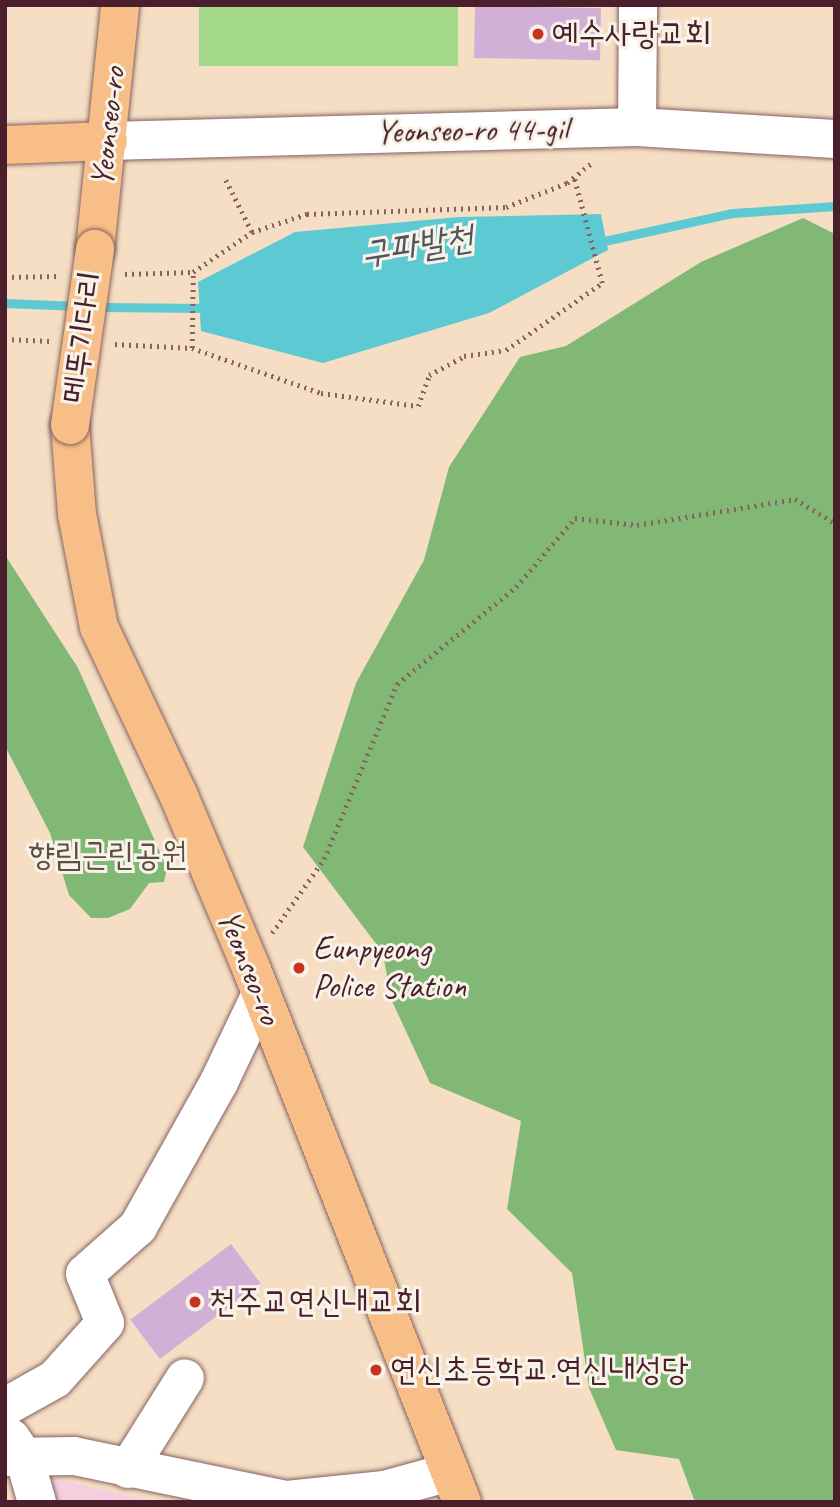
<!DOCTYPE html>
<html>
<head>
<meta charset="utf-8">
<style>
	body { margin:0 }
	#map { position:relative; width:840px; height:1507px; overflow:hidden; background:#f5dec4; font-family:Caveat,"Poor Story",sans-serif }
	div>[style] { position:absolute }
	.built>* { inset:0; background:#f3cfe0 }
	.green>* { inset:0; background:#a3d889; transform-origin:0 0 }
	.forest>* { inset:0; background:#82b875 }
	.water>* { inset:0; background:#5dcad3 }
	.stream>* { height:9px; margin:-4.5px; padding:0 4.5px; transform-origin:4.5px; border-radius:4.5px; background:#5dcad3 }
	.building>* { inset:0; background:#d1afd7; transform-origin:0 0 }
	.path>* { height:4.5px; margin-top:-2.25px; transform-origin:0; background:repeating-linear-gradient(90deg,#866261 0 2px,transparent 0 7px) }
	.roads { filter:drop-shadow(0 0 2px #866261) drop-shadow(0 0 2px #866261) }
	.minor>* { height:38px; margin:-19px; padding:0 19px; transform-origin:19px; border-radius:19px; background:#fff }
	.major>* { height:38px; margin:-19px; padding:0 19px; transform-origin:19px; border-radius:19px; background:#f7be87 }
	.bridges { filter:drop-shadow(0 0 2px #866261) drop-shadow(0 0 2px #866261) }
	.major-bridge>* { height:38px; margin:-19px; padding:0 19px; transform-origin:19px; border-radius:19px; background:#f7be87 }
	.dots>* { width:19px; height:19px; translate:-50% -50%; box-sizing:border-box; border:4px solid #f7f3e8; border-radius:50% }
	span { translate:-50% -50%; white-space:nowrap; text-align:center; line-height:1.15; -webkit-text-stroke:6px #f7f3e8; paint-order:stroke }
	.poi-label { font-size:33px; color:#4a1f2b }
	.left { translate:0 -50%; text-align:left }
	.street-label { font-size:33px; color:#4a1f2b }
	.park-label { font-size:33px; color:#604d42 }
	.water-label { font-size:35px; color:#50525d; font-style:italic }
	.frame { position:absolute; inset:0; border:7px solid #4a1f2b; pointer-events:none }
</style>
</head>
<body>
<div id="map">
	<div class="built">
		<i style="clip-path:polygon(48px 1477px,155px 1502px,53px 1502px)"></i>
	</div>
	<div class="green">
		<i style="left:199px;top:5px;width:259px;height:61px"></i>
	</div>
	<div class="forest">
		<i style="clip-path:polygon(803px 218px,835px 234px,835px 1502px,695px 1502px,679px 1459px,616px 1450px,589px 1388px,572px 1273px,507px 1209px,521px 1121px,430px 1083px,391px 999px,383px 953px,303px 847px,356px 683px,424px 560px,449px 467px,520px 357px,566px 346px,701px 262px)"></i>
		<i style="clip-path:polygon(5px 555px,78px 668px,167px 868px,164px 882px,149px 883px,130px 909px,108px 918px,91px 918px,69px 895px,50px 833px,5px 746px)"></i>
	</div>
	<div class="water">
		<i style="clip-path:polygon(601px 214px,608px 250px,489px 313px,323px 363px,201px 331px,198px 282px,295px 232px,459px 217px)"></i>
	</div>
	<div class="stream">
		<i style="left:595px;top:243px;width:141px;rotate:-12.3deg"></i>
		<i style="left:733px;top:213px;width:102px;rotate:-3.9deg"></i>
		<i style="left:5px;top:303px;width:74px;rotate:2.3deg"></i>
		<i style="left:97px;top:307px;width:112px;rotate:0.5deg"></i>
	</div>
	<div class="building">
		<i style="left:475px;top:6px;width:126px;height:52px;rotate:1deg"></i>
		<i style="left:231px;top:1244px;width:49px;height:126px;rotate:53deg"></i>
	</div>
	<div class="path">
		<i style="left:226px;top:180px;width:58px;rotate:63.4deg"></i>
		<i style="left:125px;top:274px;width:68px;rotate:-1.7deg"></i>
		<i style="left:193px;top:272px;width:71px;rotate:-34.1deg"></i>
		<i style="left:252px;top:232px;width:58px;rotate:-18.1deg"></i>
		<i style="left:307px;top:214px;width:199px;rotate:-2deg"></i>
		<i style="left:506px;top:207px;width:66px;rotate:-21.5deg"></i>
		<i style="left:567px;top:183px;width:33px;rotate:-39deg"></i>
		<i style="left:5px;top:277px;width:55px;rotate:-1deg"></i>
		<i style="left:5px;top:339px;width:45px;rotate:2.5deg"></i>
		<i style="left:115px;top:344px;width:77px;rotate:3deg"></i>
		<i style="left:192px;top:348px;width:137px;rotate:19.2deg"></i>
		<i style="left:321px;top:393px;width:98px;rotate:7.6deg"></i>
		<i style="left:418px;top:406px;width:33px;rotate:-70deg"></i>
		<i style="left:429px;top:375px;width:40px;rotate:-28deg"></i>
		<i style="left:464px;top:356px;width:42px;rotate:-8.1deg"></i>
		<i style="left:506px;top:350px;width:117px;rotate:-34.9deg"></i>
		<i style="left:602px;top:283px;width:109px;rotate:-104.9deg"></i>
		<i style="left:192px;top:348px;width:76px;rotate:-89.2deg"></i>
		<i style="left:272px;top:933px;width:90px;rotate:-54.9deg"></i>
		<i style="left:324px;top:859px;width:190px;rotate:-67.4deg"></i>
		<i style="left:397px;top:684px;width:154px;rotate:-39.2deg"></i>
		<i style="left:516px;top:587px;width:91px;rotate:-49.5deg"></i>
		<i style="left:575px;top:518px;width:62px;rotate:6.4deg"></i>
		<i style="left:637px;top:525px;width:160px;rotate:-9.3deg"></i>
		<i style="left:795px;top:499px;width:47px;rotate:31deg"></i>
	</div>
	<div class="roads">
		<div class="minor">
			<i style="left:637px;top:127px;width:122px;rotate:-89.5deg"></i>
			<i style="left:108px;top:141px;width:529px;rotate:-1.52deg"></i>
			<i style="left:637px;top:127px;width:198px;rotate:3.5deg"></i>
			<i style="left:5px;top:1407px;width:57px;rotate:-29.2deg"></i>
			<i style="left:55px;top:1379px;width:75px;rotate:-48.2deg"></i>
			<i style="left:105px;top:1323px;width:53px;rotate:-112.2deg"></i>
			<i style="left:85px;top:1274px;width:71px;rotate:-41.6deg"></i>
			<i style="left:138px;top:1227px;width:166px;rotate:-60.8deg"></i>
			<i style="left:219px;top:1082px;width:98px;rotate:-64.5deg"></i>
			<i style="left:11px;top:1438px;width:23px;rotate:56deg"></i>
			<i style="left:24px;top:1457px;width:47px;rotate:73.9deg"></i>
			<i style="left:5px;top:1457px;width:69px;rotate:-0.8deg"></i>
			<i style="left:74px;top:1456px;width:217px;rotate:11.7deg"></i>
			<i style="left:287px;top:1500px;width:98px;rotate:-5.9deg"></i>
			<i style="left:384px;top:1490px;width:68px;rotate:-15.3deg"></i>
			<i style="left:128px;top:1469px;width:107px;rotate:-57.9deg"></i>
		</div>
		<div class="major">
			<i style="left:5px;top:145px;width:103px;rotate:-2.2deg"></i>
			<i style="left:95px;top:249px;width:245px;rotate:-84.1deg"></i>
			<i style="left:70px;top:425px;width:89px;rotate:85.5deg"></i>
			<i style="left:77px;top:514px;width:115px;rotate:79deg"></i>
			<i style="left:99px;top:627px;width:185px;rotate:64.7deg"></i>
			<i style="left:178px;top:794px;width:186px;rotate:67.2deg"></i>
			<i style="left:250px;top:965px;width:577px;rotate:68.46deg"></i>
		</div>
	</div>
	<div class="bridges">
		<div class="major-bridge">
			<i style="left:70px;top:425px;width:178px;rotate:-81.9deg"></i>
		</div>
	</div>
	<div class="dots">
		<i style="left:538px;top:34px;background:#c8321e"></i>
		<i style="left:299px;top:968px;background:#c8321e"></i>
		<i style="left:195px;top:1302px;background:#c8321e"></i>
		<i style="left:376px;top:1370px;background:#c8321e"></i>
	</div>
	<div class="poi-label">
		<span class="left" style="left:552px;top:34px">예수사랑교회</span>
		<span class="left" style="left:313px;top:968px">Eunpyeong<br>Police Station</span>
		<span class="left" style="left:209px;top:1302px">천주교연신내교회</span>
		<span class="left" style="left:390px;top:1370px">연신초등학교.연신내성당</span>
	</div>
	<div class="street-label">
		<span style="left:108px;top:127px;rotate:-84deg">Yeonseo-ro</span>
		<span style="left:472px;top:131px;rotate:-1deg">Yeonseo-ro 44-gil</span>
		<span style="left:82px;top:337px;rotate:-82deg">메뚜기다리</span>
		<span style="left:249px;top:967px;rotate:68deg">Yeonseo-ro</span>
	</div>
	<div class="park-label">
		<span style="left:108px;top:855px">향림근린공원</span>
	</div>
	<div class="water-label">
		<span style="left:417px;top:246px;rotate:-9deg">구파발천</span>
	</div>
	<div class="frame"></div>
</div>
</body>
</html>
